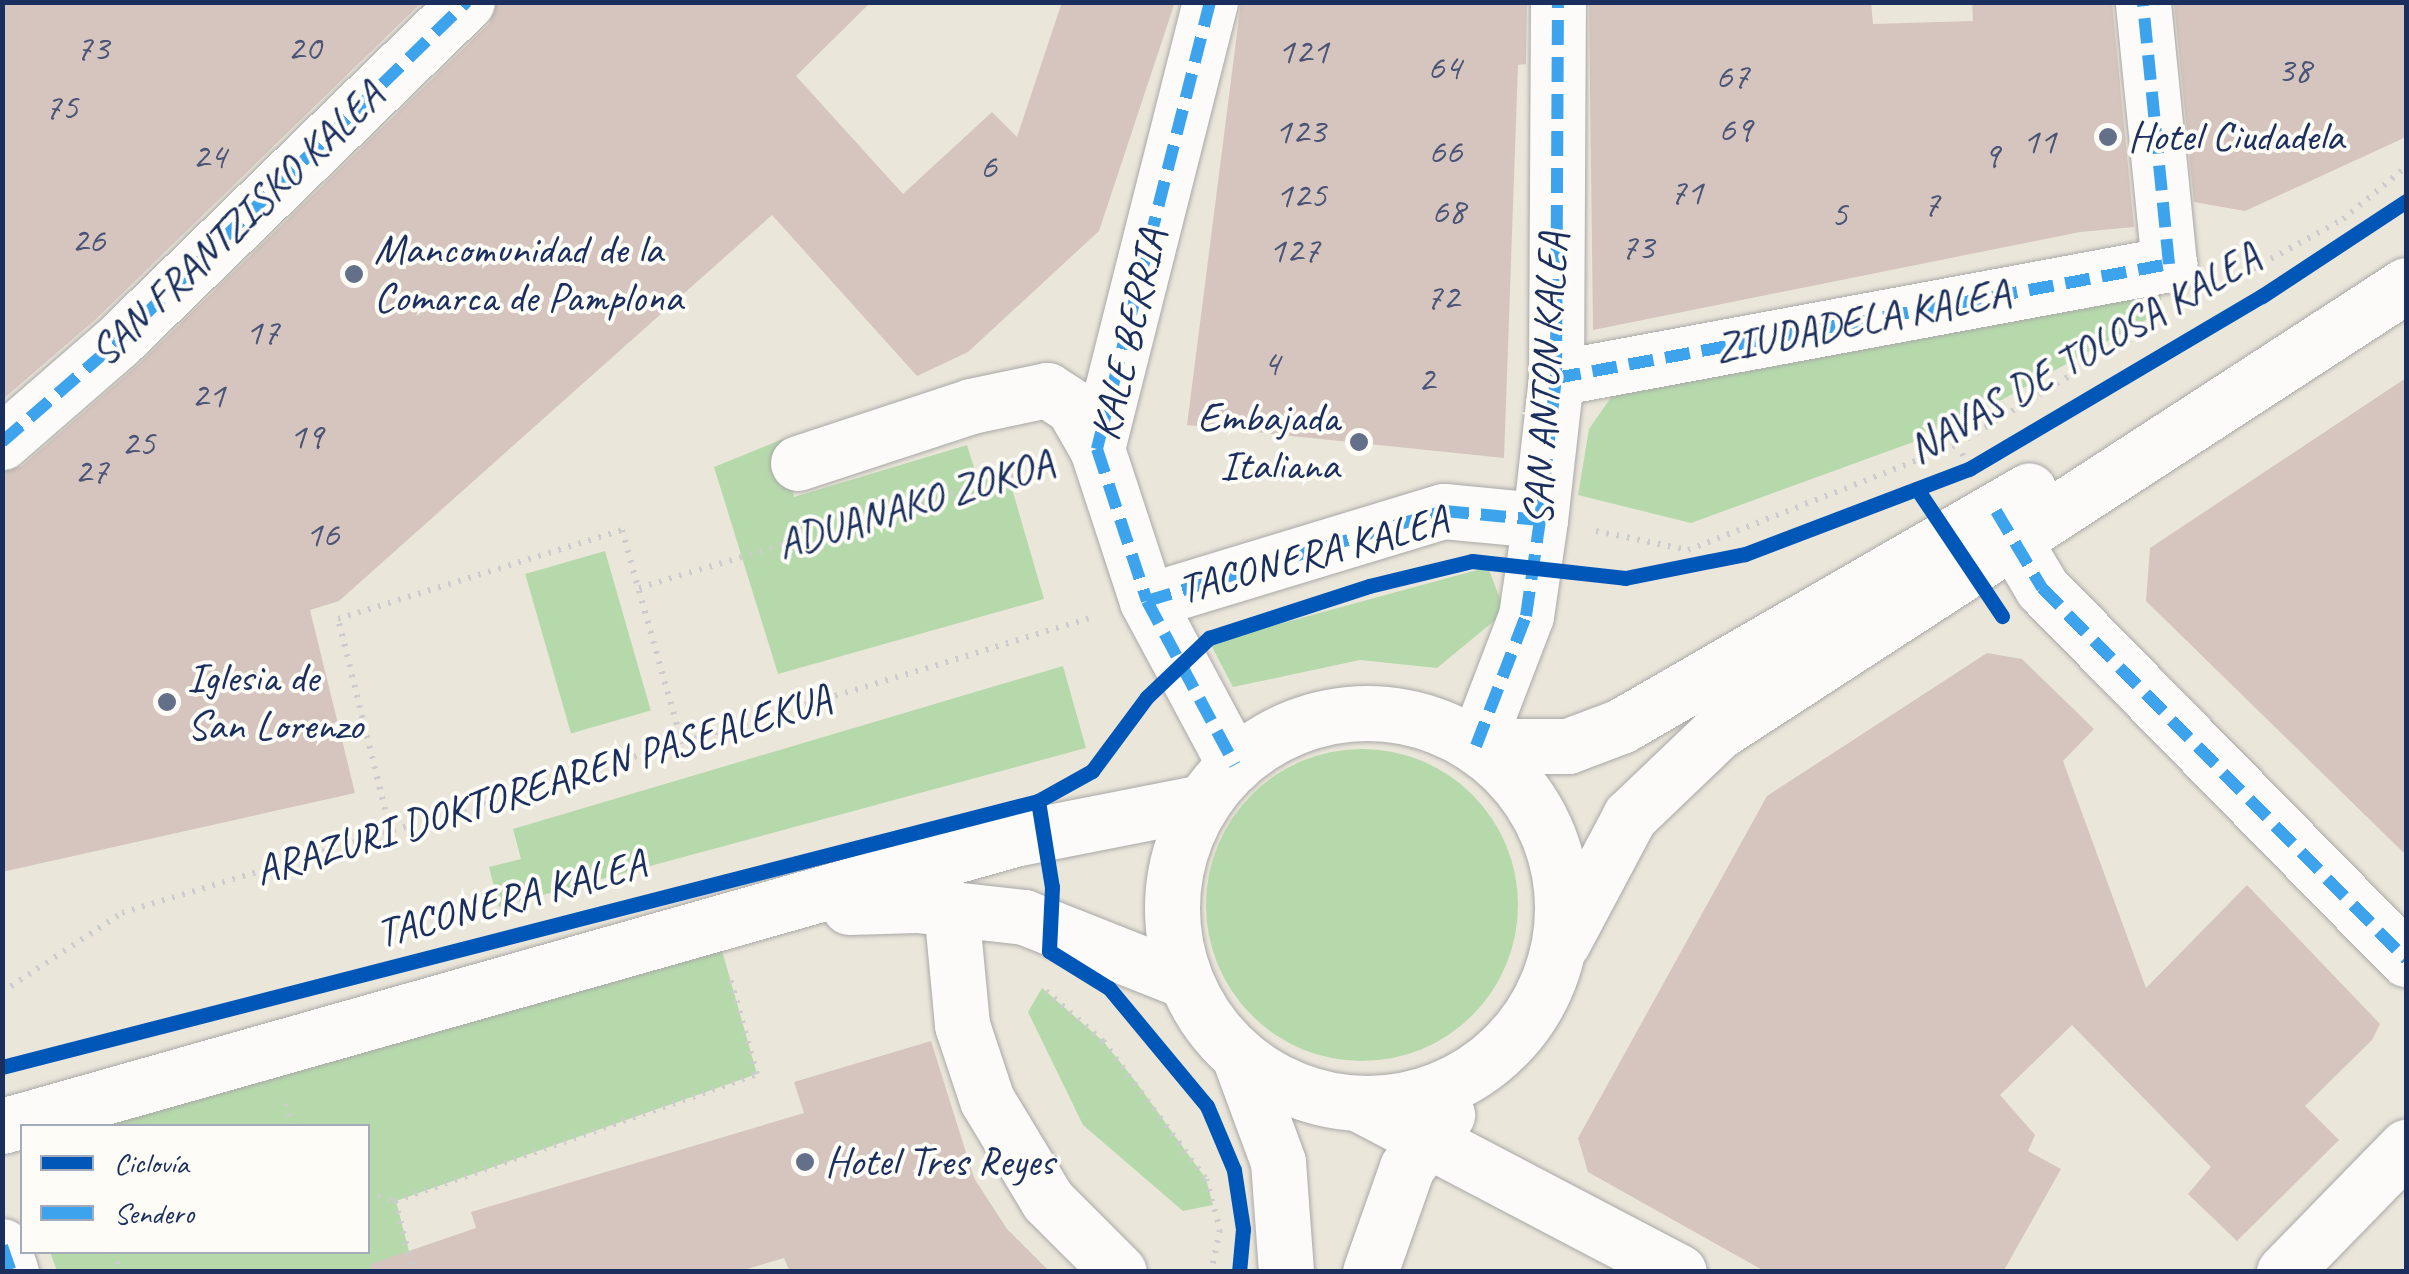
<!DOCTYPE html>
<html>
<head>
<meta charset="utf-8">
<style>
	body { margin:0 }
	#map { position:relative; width:2409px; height:1274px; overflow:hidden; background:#ebe6da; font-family:Caveat,sans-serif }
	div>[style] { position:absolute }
	.green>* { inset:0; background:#b6d9ac; transform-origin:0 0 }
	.round { border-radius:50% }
	.building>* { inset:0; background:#d5c5be }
	.path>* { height:6px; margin-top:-3px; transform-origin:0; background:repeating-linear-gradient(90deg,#cccccd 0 2.5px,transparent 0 10.5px) }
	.roads { filter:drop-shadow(0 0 2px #a8a8a7) drop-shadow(0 0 2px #a8a8a7) }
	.minor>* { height:55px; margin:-27.5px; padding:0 27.5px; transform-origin:27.5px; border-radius:27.5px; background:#fcfbf9 }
	.minor>.ring { margin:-27.5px; padding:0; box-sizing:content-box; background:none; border:55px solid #fcfbf9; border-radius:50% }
	.quiet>* { height:12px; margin-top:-6px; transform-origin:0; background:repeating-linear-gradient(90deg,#3da3ed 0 25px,transparent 0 37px) }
	.cycleway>* { height:15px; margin:-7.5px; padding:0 7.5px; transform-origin:7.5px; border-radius:7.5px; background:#0057b8 }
	.dots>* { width:28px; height:28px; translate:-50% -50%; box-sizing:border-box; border:5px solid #fdfcf7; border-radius:50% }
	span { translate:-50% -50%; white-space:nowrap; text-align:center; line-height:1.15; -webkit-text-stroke:8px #fdfcf7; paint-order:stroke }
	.number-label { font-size:38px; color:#4a5476 }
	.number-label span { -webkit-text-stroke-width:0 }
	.poi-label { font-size:42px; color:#1b2f5e }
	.left { translate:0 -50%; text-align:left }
	.right { translate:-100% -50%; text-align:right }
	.street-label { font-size:42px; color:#1b2f5e }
	.frame { position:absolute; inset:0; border:5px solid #1b2f5e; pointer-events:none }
	.legend { position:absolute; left:20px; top:1124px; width:350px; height:130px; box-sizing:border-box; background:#fdfcf7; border:2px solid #a3aaba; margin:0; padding:12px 18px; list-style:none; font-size:30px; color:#1b2f5e }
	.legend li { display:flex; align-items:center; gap:20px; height:50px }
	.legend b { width:50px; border:2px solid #a3aaba }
</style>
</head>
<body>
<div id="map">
	<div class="green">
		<i style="clip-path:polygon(2159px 278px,2162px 311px,1949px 429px,1691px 523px,1578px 495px,1589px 429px,1623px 380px)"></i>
		<i style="clip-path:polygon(783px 439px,794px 497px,967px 445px,977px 477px,1006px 468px,1044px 599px,778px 674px,714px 467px)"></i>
		<i style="left:605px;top:551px;width:166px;height:83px;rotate:74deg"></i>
		<i style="clip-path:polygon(1488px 567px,1505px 612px,1437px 668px,1360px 660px,1233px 687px,1210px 643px)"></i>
		<i style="clip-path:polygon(1063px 666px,1086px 748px,499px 907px,489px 867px,521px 859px,513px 829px)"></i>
		<i class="round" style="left:1206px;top:749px;width:312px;height:312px"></i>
		<i style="clip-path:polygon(721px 947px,757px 1074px,396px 1201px,414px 1271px,57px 1271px,50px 1252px,368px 1252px,368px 1126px,71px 1126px)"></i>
		<i style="clip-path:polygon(1042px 988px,1103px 1041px,1136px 1082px,1206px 1179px,1213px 1205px,1183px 1211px,1083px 1125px,1028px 1012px)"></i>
	</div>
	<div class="building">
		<i style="clip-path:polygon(2px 2px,422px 2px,96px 319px,2px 400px)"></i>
		<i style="clip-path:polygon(497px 2px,871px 2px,796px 76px,903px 194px,992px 112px,1017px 137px,1062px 2px,1175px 2px,1099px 231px,968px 352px,917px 376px,772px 215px,339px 601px,310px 610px,355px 793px,2px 872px,2px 472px,22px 466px,139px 364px,489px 24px)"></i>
		<i style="clip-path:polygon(1241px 2px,1527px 2px,1526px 64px,1518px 65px,1504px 458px,1187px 425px)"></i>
		<i style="clip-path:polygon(1589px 2px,1871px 2px,1873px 24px,1973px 21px,1972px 2px,2112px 2px,2134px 227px,2080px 232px,1593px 330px)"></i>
		<i style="clip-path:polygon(2174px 2px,2406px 2px,2406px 137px,2245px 211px,2194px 202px)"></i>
		<i style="clip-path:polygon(2406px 378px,2406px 855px,2146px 601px,2150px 548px)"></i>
		<i style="clip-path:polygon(1987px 653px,2022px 659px,2094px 729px,2063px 761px,2146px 988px,2247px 885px,2380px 1024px,2372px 1040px,2305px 1106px,2339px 1140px,2237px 1241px,2188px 1194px,2211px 1167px,2072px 1025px,2000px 1095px,2035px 1135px,2028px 1151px,2061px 1169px,2003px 1272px,1766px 1272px,1588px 1172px,1578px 1138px,1767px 796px)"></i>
		<i style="clip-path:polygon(931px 1041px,974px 1178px,1007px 1229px,1050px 1272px,790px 1272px,784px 1258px,737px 1272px,372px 1272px,371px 1264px,476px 1228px,471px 1212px,804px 1113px,794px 1082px)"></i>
	</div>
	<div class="path">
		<i style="left:2225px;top:284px;width:135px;rotate:-28.8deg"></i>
		<i style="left:2343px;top:219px;width:82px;rotate:-39.5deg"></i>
		<i style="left:1958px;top:444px;width:219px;rotate:-31.4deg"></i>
		<i style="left:1596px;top:531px;width:94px;rotate:11.7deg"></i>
		<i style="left:1688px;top:550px;width:290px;rotate:-21.4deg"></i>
		<i style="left:1958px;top:444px;width:17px;rotate:66deg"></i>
		<i style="left:639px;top:588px;width:422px;rotate:-16.9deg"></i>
		<i style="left:390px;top:830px;width:217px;rotate:-103.8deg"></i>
		<i style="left:338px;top:619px;width:298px;rotate:-17.4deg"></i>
		<i style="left:622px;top:530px;width:222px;rotate:74.3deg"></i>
		<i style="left:1046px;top:991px;width:76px;rotate:41.3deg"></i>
		<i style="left:1103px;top:1041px;width:172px;rotate:53.3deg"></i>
		<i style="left:1206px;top:1179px;width:53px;rotate:74.6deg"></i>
		<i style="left:1220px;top:1230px;width:43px;rotate:102.1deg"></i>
		<i style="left:2px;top:992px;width:144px;rotate:-33.4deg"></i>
		<i style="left:122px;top:913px;width:1016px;rotate:-16.94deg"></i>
		<i style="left:285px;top:1104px;width:24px;rotate:68deg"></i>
		<i style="left:368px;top:1193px;width:28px;rotate:17deg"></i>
		<i style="left:395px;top:1201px;width:73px;rotate:75deg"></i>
		<i style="left:395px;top:1201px;width:384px;rotate:-19.3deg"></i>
		<i style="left:757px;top:1074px;width:100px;rotate:-105.7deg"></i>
		<i style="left:113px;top:1252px;width:22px;rotate:68deg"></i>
	</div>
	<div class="roads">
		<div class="minor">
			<i style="left:1210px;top:2px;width:461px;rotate:104.2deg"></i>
			<i style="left:1097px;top:449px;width:160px;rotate:71.8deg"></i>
			<i style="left:1147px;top:601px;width:186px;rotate:61.8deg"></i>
			<i style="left:1556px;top:378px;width:624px;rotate:-10.53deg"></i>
			<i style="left:2169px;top:264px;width:263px;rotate:-95.7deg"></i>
			<i style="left:2px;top:442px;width:152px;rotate:-41deg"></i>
			<i style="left:117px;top:342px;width:488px;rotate:-44.2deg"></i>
			<i style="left:798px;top:463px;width:182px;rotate:-18.2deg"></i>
			<i style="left:971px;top:406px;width:78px;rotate:-11.9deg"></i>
			<i style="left:1047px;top:390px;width:31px;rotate:33deg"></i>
			<i style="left:1073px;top:407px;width:48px;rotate:60.3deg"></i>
			<i style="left:1996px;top:511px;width:90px;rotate:59.1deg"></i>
			<i style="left:2042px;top:588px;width:520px;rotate:45.55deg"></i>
			<i style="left:1147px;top:601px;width:310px;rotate:-16.9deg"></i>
			<i style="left:1444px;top:511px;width:96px;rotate:5.4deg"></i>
			<i class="ring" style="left:1172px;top:713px;width:335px;height:335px"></i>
			<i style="left:1476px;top:746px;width:92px"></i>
			<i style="left:1568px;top:746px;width:57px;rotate:-20.7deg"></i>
			<i style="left:1621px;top:726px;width:471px;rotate:-30deg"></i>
			<i style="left:1476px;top:746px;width:139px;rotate:-69deg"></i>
			<i style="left:1526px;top:616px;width:97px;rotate:-81.7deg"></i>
			<i style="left:1540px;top:520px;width:143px;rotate:-83.6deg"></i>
			<i style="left:1556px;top:378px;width:376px;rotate:-89.7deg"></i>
			<i style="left:849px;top:907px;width:68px;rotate:-1.7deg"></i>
			<i style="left:917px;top:905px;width:108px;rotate:6.4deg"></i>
			<i style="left:1024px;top:917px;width:171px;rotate:21.6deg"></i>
			<i style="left:951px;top:908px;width:118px;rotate:84.6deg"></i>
			<i style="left:962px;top:1025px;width:79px;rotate:71.6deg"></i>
			<i style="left:987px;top:1100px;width:118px;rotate:58.9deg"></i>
			<i style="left:1048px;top:1201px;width:100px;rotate:45deg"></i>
			<i style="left:1563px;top:942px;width:143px;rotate:-62deg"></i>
			<i style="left:1630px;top:816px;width:122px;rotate:-43.7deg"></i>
			<i style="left:1718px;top:732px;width:820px;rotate:-33.01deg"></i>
			<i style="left:1240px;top:1059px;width:110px;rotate:69.7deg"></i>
			<i style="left:1278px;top:1162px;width:110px;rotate:85.8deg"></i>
			<i style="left:1361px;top:1105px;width:359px;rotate:27.7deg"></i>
			<i style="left:2px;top:1126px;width:1052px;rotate:-15.83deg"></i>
			<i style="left:1014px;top:839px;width:193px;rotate:-11.1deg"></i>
			<i style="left:2px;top:1246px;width:28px;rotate:71deg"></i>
			<i style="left:1370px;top:1272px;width:111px;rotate:-70.6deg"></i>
			<i style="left:1407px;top:1167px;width:66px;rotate:-52.4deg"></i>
			<i style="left:2284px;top:1272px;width:175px;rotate:-45.7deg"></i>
		</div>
	</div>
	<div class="quiet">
		<i style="left:1210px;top:2px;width:461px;rotate:104.2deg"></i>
		<i style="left:1097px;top:449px;width:160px;rotate:71.8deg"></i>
		<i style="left:1147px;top:601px;width:186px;rotate:61.8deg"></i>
		<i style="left:1556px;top:378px;width:624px;rotate:-10.53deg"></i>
		<i style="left:2169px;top:264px;width:263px;rotate:-95.7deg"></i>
		<i style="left:2px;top:442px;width:152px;rotate:-41deg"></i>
		<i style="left:117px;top:342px;width:488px;rotate:-44.2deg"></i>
		<i style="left:1996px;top:511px;width:90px;rotate:59.1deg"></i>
		<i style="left:2042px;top:588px;width:520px;rotate:45.55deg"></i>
		<i style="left:1147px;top:601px;width:310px;rotate:-16.9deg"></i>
		<i style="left:1444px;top:511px;width:96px;rotate:5.4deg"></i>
		<i style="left:1476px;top:746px;width:139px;rotate:-69deg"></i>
		<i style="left:1526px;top:616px;width:97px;rotate:-81.7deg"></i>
		<i style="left:1540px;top:520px;width:143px;rotate:-83.6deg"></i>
		<i style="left:1556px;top:378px;width:376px;rotate:-89.7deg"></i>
		<i style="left:2px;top:1246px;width:28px;rotate:71deg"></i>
	</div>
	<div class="cycleway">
		<i style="left:1917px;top:489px;width:153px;rotate:56.2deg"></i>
		<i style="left:1038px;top:801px;width:87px;rotate:80.8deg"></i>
		<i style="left:1052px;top:887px;width:64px;rotate:92.7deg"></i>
		<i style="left:1049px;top:951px;width:70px;rotate:31.7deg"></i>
		<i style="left:1109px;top:988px;width:153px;rotate:50.3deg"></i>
		<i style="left:1207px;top:1106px;width:69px;rotate:67.1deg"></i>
		<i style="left:1234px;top:1170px;width:60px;rotate:81.3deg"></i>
		<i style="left:1243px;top:1229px;width:43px;rotate:95.3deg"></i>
		<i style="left:2px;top:1067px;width:1070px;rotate:-14.4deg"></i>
		<i style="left:1038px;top:801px;width:62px;rotate:-29.1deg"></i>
		<i style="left:1092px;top:771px;width:92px;rotate:-53.4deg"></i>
		<i style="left:1147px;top:697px;width:86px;rotate:-43.6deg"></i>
		<i style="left:1209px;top:638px;width:168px;rotate:-18deg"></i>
		<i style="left:1369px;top:586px;width:106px;rotate:-13.6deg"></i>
		<i style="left:1472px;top:561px;width:154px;rotate:6.3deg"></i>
		<i style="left:1625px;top:578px;width:122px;rotate:-11.3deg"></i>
		<i style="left:1745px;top:554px;width:240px;rotate:-20.8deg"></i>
		<i style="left:1969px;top:469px;width:340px;rotate:-30.6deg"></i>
		<i style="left:2262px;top:296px;width:173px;rotate:-33.4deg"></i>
	</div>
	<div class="dots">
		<i style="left:2108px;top:137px;background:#646f89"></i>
		<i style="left:354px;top:274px;background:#646f89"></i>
		<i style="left:1359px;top:442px;background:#646f89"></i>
		<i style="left:167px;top:702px;background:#646f89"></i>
		<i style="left:805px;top:1162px;background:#646f89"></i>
	</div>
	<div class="number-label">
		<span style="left:92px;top:48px">73</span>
		<span style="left:304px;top:48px">20</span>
		<span style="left:1303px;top:51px">121</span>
		<span style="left:1444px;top:67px">64</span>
		<span style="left:2294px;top:70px">38</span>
		<span style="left:1732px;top:76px">67</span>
		<span style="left:61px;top:107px">75</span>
		<span style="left:1735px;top:129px">69</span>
		<span style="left:1300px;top:131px">123</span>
		<span style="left:2039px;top:141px">11</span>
		<span style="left:1445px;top:151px">66</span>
		<span style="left:1991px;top:155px">9</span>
		<span style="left:209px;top:156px">24</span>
		<span style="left:988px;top:166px">6</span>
		<span style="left:1686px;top:192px">71</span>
		<span style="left:1301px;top:195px">125</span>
		<span style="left:1931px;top:204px">7</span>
		<span style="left:1448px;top:211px">68</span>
		<span style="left:1839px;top:214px">5</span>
		<span style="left:88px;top:240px">26</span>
		<span style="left:1637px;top:247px">73</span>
		<span style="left:1294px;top:250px">127</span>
		<span style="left:1442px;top:297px">72</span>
		<span style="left:262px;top:332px">17</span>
		<span style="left:1271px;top:363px">4</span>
		<span style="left:1426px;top:379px">2</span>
		<span style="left:208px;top:395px">21</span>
		<span style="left:306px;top:436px">19</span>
		<span style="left:138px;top:443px">25</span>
		<span style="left:91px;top:471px">27</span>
		<span style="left:322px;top:534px">16</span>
	</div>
	<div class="poi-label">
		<span class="left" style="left:2128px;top:137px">Hotel Ciudadela</span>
		<span class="left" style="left:374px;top:274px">Mancomunidad de la<br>Comarca de Pamplona</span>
		<span class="right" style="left:1339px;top:442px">Embajada<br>Italiana</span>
		<span class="left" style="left:187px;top:702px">Iglesia de<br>San Lorenzo</span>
		<span class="left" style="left:825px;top:1162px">Hotel Tres Reyes</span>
	</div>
	<div class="street-label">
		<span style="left:237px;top:224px;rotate:-44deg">SAN FRANTZISKO KALEA</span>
		<span style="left:1862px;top:321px;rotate:-11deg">ZIUDADELA KALEA</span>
		<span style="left:1129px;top:335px;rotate:-77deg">KALE BERRIA</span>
		<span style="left:2084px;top:353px;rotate:-30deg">NAVAS DE TOLOSA KALEA</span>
		<span style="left:1546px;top:379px;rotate:-87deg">SAN ANTON KALEA</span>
		<span style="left:915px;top:504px;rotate:-17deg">ADUANAKO ZOKOA</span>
		<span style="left:1313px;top:555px;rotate:-15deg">TACONERA KALEA</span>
		<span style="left:543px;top:785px;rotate:-17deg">ARAZURI DOKTOREAREN PASEALEKUA</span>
		<span style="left:511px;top:899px;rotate:-15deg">TACONERA KALEA</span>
	</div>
	<div class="frame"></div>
	<ul class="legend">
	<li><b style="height:12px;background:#0057b8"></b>Ciclovía</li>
	<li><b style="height:12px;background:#3da3ed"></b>Sendero</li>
	</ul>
</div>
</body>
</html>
